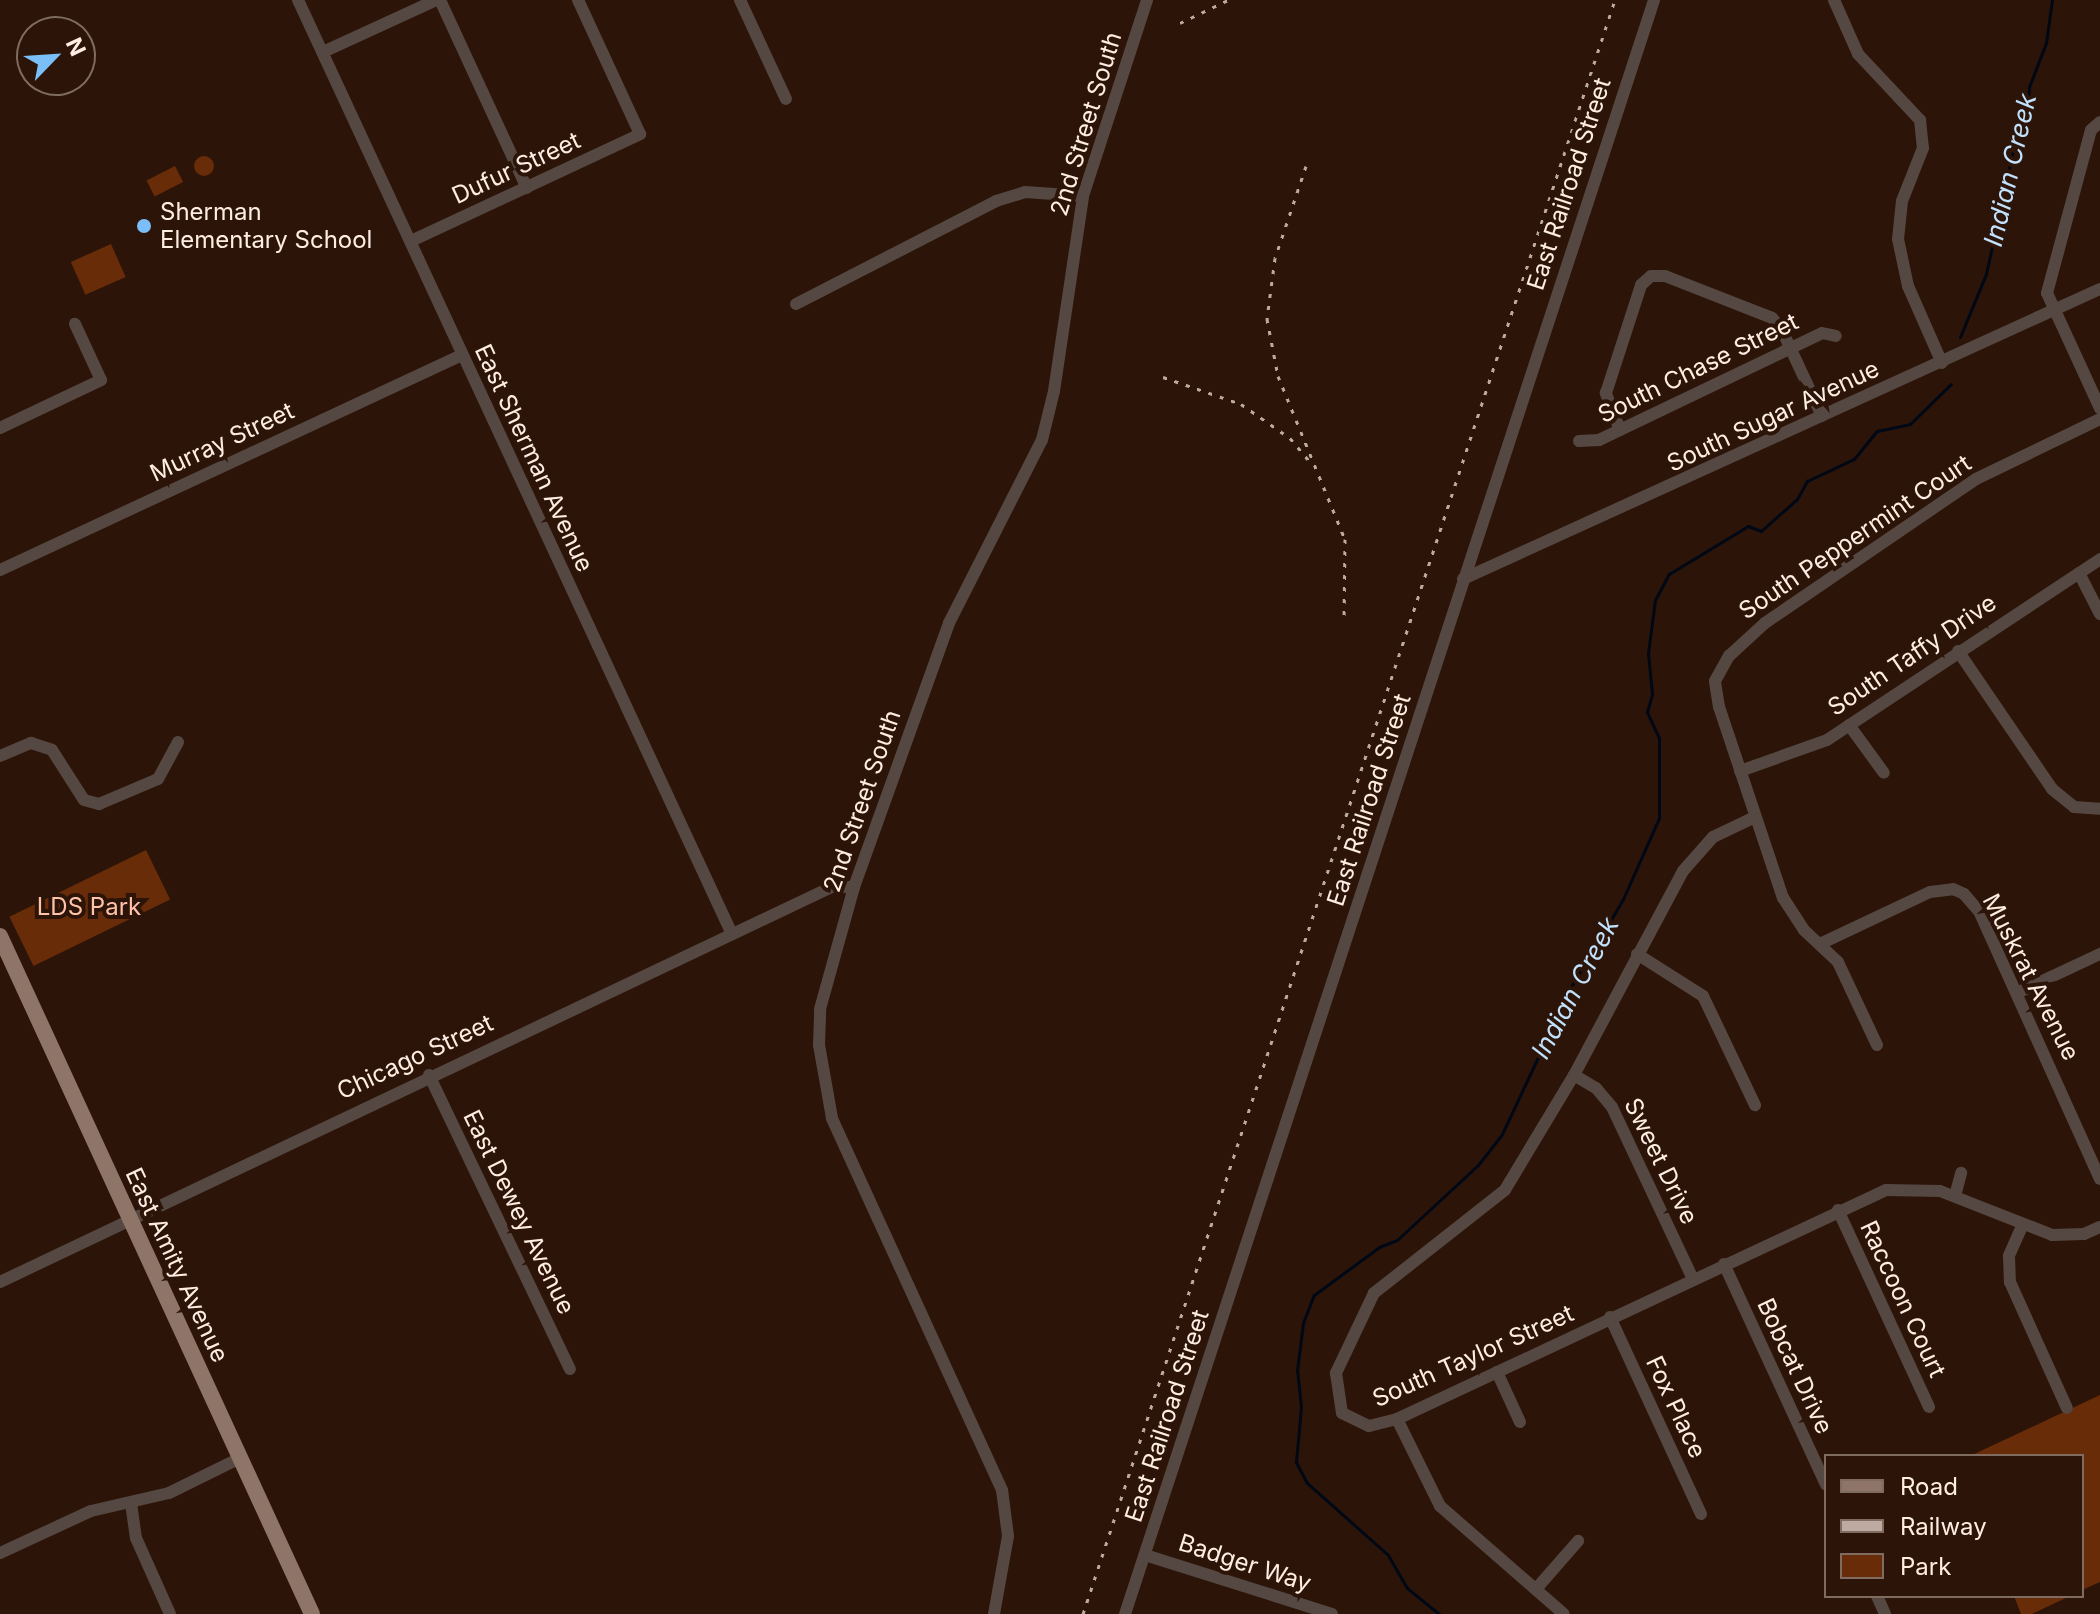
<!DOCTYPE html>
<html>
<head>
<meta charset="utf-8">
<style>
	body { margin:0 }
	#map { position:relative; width:2100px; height:1614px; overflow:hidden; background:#2c1408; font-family:Inter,sans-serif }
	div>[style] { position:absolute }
	.green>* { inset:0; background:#682c09; transform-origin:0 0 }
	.round { border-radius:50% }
	.stream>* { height:3px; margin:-1.5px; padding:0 1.5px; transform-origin:1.5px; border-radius:1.5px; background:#000815 }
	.minor>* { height:12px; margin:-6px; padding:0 6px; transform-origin:6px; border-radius:6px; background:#554842 }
	.major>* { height:16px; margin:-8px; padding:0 8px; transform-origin:8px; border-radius:8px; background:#8f7468 }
	.rail>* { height:3px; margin-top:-1.5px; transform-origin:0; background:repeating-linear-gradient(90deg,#bdaaa0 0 4px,transparent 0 12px) }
	.dots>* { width:22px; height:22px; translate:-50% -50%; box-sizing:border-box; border:4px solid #2c1408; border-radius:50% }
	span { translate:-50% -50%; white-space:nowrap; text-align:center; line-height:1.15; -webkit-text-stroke:8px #2c1408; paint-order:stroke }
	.street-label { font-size:24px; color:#ffede4 }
	.poi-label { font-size:24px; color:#ffede4 }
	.left { translate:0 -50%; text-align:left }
	.park-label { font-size:24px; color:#fec3a8 }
	.water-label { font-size:26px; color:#c1e1fc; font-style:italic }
	.legend { position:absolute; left:1824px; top:1454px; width:260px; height:144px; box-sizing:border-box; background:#2c1408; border:2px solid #806b60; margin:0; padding:10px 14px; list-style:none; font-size:24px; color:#ffede4 }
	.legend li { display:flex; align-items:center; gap:16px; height:40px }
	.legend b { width:40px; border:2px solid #806b60 }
	.north { position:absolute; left:16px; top:16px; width:80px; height:80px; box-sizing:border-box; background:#2c1408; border:2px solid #806b60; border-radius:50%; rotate:65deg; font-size:22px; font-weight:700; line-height:32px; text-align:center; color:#ffede4 }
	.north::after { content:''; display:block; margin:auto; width:28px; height:36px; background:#7abff8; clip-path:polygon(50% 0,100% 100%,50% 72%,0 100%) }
</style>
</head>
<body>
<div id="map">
	<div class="green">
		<i class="round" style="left:194px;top:156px;width:20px;height:20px"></i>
		<i style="left:175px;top:166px;width:18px;height:32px;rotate:63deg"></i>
		<i style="left:111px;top:244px;width:36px;height:44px;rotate:66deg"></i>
		<i style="left:146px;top:850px;width:55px;height:152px;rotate:64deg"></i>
		<i style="clip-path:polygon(2100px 1395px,2100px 1582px,2082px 1590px,2082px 1456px,1970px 1456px)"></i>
		<i style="clip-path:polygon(2014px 1596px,2070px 1596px,2032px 1614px,2021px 1614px)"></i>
	</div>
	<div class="stream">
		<i style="left:1960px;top:337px;width:68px;rotate:-67.6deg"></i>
		<i style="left:1986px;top:274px;width:141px;rotate:-77.7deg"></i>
		<i style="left:2016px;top:136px;width:16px;rotate:-52deg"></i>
		<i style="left:2026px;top:123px;width:36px;rotate:-85deg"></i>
		<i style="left:2029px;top:87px;width:47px;rotate:-68.9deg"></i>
		<i style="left:2046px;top:43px;width:43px;rotate:-82.1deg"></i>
		<i style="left:1439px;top:1614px;width:41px;rotate:-140.9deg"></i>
		<i style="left:1407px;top:1588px;width:39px;rotate:-120deg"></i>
		<i style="left:1387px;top:1554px;width:107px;rotate:-138.4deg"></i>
		<i style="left:1307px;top:1483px;width:24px;rotate:-118deg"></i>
		<i style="left:1296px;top:1462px;width:55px;rotate:-84.8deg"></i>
		<i style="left:1301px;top:1407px;width:36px;rotate:-96deg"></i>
		<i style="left:1297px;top:1371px;width:48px;rotate:-82.9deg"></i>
		<i style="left:1303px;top:1323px;width:30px;rotate:-69deg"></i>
		<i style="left:1314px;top:1295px;width:81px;rotate:-36.4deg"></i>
		<i style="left:1379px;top:1247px;width:19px;rotate:-21deg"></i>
		<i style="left:1397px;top:1240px;width:110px;rotate:-42.8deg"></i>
		<i style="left:1478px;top:1165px;width:39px;rotate:-52deg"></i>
		<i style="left:1502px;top:1134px;width:162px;rotate:-64.9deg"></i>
		<i style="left:1571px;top:987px;width:102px;rotate:-59.4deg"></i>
		<i style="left:1623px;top:899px;width:89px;rotate:-66deg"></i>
		<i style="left:1659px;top:818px;width:80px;rotate:-90deg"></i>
		<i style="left:1659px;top:738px;width:29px;rotate:-115deg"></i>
		<i style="left:1647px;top:712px;width:19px;rotate:-74deg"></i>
		<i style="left:1652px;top:694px;width:41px;rotate:-95.6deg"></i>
		<i style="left:1648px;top:653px;width:53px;rotate:-82.5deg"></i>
		<i style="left:1655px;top:600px;width:30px;rotate:-62deg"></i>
		<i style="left:1669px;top:574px;width:92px;rotate:-31.3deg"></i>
		<i style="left:1748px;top:526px;width:14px;rotate:21deg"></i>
		<i style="left:1761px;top:531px;width:48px;rotate:-41.6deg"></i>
		<i style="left:1797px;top:499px;width:21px;rotate:-61deg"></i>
		<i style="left:1807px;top:481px;width:52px;rotate:-25.1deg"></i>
		<i style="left:1854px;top:459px;width:36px;rotate:-51deg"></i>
		<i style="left:1877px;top:431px;width:34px;rotate:-12deg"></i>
		<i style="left:1910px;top:424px;width:57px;rotate:-44.3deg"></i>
	</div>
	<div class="minor">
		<i style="left:298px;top:0;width:1030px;rotate:65.08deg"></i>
		<i style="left:440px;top:0;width:207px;rotate:65.2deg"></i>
		<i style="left:740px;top:0;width:109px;rotate:65.1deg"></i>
		<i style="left:1834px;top:0;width:59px;rotate:66deg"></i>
		<i style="left:1858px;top:54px;width:91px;rotate:46.8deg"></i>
		<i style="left:1920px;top:120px;width:28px;rotate:84deg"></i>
		<i style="left:1923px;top:148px;width:57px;rotate:111.6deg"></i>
		<i style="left:1902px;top:201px;width:38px;rotate:96deg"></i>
		<i style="left:1898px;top:239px;width:48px;rotate:78deg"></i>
		<i style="left:1908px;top:286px;width:84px;rotate:66.2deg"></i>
		<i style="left:323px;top:52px;width:124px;rotate:-24.7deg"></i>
		<i style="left:2100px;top:122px;width:12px;rotate:138deg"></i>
		<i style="left:2091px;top:130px;width:169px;rotate:105.1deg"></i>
		<i style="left:2047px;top:293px;width:127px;rotate:65.3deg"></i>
		<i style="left:411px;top:241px;width:253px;rotate:-25deg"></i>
		<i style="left:640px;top:134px;width:148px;rotate:-114.8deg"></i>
		<i style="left:796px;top:304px;width:225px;rotate:-27.2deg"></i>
		<i style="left:996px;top:201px;width:30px;rotate:-17deg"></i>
		<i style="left:1025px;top:192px;width:58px;rotate:3.9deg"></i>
		<i style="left:0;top:428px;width:112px;rotate:-25.4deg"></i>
		<i style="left:101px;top:380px;width:62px;rotate:-114.9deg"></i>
		<i style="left:1620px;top:430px;width:40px;rotate:-111deg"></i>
		<i style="left:1606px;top:393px;width:114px;rotate:-72deg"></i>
		<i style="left:1641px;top:285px;width:13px;rotate:-42deg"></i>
		<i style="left:1651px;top:276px;width:14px"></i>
		<i style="left:1665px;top:276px;width:115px;rotate:21.4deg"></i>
		<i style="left:1772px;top:318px;width:13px;rotate:48deg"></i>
		<i style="left:1781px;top:328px;width:97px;rotate:65deg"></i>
		<i style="left:1579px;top:441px;width:20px;rotate:-3deg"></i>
		<i style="left:1599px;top:440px;width:247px;rotate:-25.6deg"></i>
		<i style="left:1822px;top:333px;width:14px;rotate:12deg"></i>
		<i style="left:0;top:570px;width:510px;rotate:-24.96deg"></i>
		<i style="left:2079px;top:573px;width:46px;rotate:62.9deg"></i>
		<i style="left:1463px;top:579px;width:700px;rotate:-24.48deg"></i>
		<i style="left:1958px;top:651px;width:167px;rotate:55.7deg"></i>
		<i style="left:2052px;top:789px;width:28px;rotate:39deg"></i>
		<i style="left:2074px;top:807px;width:26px;rotate:4deg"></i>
		<i style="left:1849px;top:725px;width:59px;rotate:53.9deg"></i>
		<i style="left:0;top:756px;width:34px;rotate:-23deg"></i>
		<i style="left:31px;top:743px;width:22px;rotate:18deg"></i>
		<i style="left:52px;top:750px;width:59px;rotate:57.4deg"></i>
		<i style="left:84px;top:800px;width:16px;rotate:15deg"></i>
		<i style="left:99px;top:804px;width:64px;rotate:-23deg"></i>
		<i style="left:158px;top:779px;width:42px;rotate:-61.6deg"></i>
		<i style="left:1740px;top:771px;width:92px;rotate:-19.6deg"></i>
		<i style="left:1827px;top:740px;width:328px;rotate:-33.5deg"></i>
		<i style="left:1755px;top:817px;width:47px;rotate:154.5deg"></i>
		<i style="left:1713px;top:837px;width:45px;rotate:131.4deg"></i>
		<i style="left:1683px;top:871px;width:231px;rotate:118.1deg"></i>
		<i style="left:1574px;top:1075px;width:134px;rotate:121deg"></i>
		<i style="left:1505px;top:1190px;width:167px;rotate:141.8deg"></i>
		<i style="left:1374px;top:1293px;width:89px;rotate:115.4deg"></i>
		<i style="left:1336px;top:1373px;width:40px;rotate:81.5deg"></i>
		<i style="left:1342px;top:1413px;width:30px;rotate:26deg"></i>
		<i style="left:1369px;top:1426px;width:29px;rotate:-14deg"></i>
		<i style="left:1397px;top:1419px;width:540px;rotate:-25.09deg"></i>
		<i style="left:1886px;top:1190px;width:54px;rotate:1.1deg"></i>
		<i style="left:1940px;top:1191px;width:120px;rotate:21.4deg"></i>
		<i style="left:2052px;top:1235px;width:32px;rotate:-2deg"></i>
		<i style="left:2084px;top:1234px;width:17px;rotate:-24deg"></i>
		<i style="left:1822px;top:943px;width:119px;rotate:-25.3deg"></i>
		<i style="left:1930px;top:892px;width:23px;rotate:-7deg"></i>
		<i style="left:1953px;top:889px;width:12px;rotate:24deg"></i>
		<i style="left:1964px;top:894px;width:23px;rotate:49deg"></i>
		<i style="left:1979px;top:911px;width:294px;rotate:65.7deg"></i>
		<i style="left:1637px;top:954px;width:78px;rotate:32.5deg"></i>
		<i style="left:1703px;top:996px;width:121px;rotate:64.5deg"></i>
		<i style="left:2017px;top:993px;width:92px;rotate:-25.2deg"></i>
		<i style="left:1877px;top:1045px;width:92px;rotate:-115.2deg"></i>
		<i style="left:1838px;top:962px;width:47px;rotate:-136.7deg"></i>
		<i style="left:1804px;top:930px;width:38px;rotate:-123deg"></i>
		<i style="left:1783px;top:898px;width:201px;rotate:-108.5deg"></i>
		<i style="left:1719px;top:707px;width:26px;rotate:-99deg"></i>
		<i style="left:1715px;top:681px;width:29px;rotate:-61deg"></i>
		<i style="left:1729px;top:656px;width:49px;rotate:-42.5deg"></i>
		<i style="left:1765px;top:623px;width:255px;rotate:-34.3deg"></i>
		<i style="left:1976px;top:479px;width:138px;rotate:-25.8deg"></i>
		<i style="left:429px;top:1075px;width:326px;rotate:64.4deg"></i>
		<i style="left:1574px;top:1075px;width:26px;rotate:31deg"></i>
		<i style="left:1596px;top:1088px;width:25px;rotate:50deg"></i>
		<i style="left:1612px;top:1107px;width:190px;rotate:64.8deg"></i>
		<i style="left:1955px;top:1196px;width:24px;rotate:-75deg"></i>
		<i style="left:1838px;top:1210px;width:217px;rotate:65.2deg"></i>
		<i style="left:2023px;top:1224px;width:35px;rotate:114deg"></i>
		<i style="left:2009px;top:1256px;width:26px;rotate:88deg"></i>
		<i style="left:2010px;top:1282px;width:138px;rotate:65.7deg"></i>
		<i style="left:1724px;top:1264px;width:243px;rotate:65.2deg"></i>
		<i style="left:0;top:1282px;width:921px;rotate:-25.4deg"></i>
		<i style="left:832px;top:887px;width:22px"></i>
		<i style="left:1610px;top:1317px;width:217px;rotate:65.2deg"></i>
		<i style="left:1497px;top:1372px;width:55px;rotate:65.3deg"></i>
		<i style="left:1397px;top:1419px;width:97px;rotate:63.7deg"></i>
		<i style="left:1440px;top:1506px;width:164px;rotate:41.1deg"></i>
		<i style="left:131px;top:1503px;width:35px;rotate:82deg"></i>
		<i style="left:136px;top:1538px;width:83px;rotate:65.9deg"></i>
		<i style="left:0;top:1553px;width:100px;rotate:-24.8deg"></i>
		<i style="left:91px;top:1511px;width:80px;rotate:-13deg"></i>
		<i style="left:169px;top:1493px;width:79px;rotate:-26.2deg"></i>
		<i style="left:1145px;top:1555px;width:196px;rotate:17.5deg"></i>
		<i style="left:1536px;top:1589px;width:64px;rotate:-48.8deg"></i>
		<i style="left:1877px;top:1596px;width:20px;rotate:66deg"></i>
		<i style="left:994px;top:1614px;width:79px;rotate:-79.8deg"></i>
		<i style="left:1008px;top:1536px;width:46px;rotate:-97.4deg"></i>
		<i style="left:1002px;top:1490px;width:409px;rotate:-114.6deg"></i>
		<i style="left:832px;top:1118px;width:74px;rotate:-100.1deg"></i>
		<i style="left:819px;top:1045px;width:36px;rotate:-88deg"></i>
		<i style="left:820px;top:1009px;width:127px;rotate:-74.4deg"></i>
		<i style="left:854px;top:887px;width:281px;rotate:-70.2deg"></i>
		<i style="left:949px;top:623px;width:205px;rotate:-63.1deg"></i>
		<i style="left:1042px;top:440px;width:50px;rotate:-76.2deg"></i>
		<i style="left:1054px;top:391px;width:197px;rotate:-81.5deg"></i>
		<i style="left:1083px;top:196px;width:206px;rotate:-71.9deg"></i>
		<i style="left:1125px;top:1614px;width:1698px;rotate:-71.85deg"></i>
	</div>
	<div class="major">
		<i style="left:0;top:936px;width:746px;rotate:65.29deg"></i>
	</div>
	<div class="rail">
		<i style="left:1180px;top:23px;width:53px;rotate:-25.6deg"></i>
		<i style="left:1306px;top:166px;width:97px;rotate:108.6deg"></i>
		<i style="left:1275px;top:258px;width:62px;rotate:97.5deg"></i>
		<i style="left:1267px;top:319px;width:58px;rotate:79.1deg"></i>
		<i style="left:1278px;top:376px;width:176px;rotate:67.7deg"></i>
		<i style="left:1345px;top:539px;width:83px;rotate:90.7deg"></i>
		<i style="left:1163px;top:377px;width:83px;rotate:19.1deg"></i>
		<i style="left:1241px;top:404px;width:60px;rotate:34.8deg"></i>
		<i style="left:1290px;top:438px;width:30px;rotate:50deg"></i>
		<i style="left:1083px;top:1614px;width:1699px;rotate:-71.76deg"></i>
	</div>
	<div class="dots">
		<i style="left:144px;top:226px;background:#7abff8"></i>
	</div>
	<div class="street-label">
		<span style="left:1086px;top:124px;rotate:-73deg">2nd Street South</span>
		<span style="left:516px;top:168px;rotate:-25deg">Dufur Street</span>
		<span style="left:1569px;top:184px;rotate:-72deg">East Railroad Street</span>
		<span style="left:1698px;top:368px;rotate:-26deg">South Chase Street</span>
		<span style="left:1773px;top:416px;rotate:-25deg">South Sugar Avenue</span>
		<span style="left:222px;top:442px;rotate:-25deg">Murray Street</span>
		<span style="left:534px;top:458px;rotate:65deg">East Sherman Avenue</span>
		<span style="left:1855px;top:537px;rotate:-34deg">South Peppermint Court</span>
		<span style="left:1912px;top:655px;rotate:-34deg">South Taffy Drive</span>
		<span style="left:1369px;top:800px;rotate:-72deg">East Railroad Street</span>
		<span style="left:862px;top:801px;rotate:-71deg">2nd Street South</span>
		<span style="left:2031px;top:977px;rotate:63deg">Muskrat Avenue</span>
		<span style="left:415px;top:1057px;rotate:-25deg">Chicago Street</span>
		<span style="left:1661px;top:1161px;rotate:64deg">Sweet Drive</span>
		<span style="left:519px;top:1212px;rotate:64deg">East Dewey Avenue</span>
		<span style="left:177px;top:1265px;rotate:65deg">East Amity Avenue</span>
		<span style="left:1903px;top:1299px;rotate:65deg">Raccoon Court</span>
		<span style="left:1473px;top:1356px;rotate:-24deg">South Taylor Street</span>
		<span style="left:1795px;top:1366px;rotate:65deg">Bobcat Drive</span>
		<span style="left:1676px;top:1407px;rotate:65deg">Fox Place</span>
		<span style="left:1167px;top:1416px;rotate:-72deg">East Railroad Street</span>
		<span style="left:1245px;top:1563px;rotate:18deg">Badger Way</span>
	</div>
	<div class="poi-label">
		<span class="left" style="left:160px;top:226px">Sherman<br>Elementary School</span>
	</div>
	<div class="park-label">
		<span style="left:89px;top:907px">LDS Park</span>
	</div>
	<div class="water-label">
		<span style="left:2010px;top:170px;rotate:-77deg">Indian Creek</span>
		<span style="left:1575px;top:988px;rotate:-62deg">Indian Creek</span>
	</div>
	<ul class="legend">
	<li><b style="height:10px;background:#8f7468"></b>Road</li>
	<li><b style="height:10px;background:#bdaaa0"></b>Railway</li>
	<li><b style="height:22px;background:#682c09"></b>Park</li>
	</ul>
	<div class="north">N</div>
</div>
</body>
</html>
